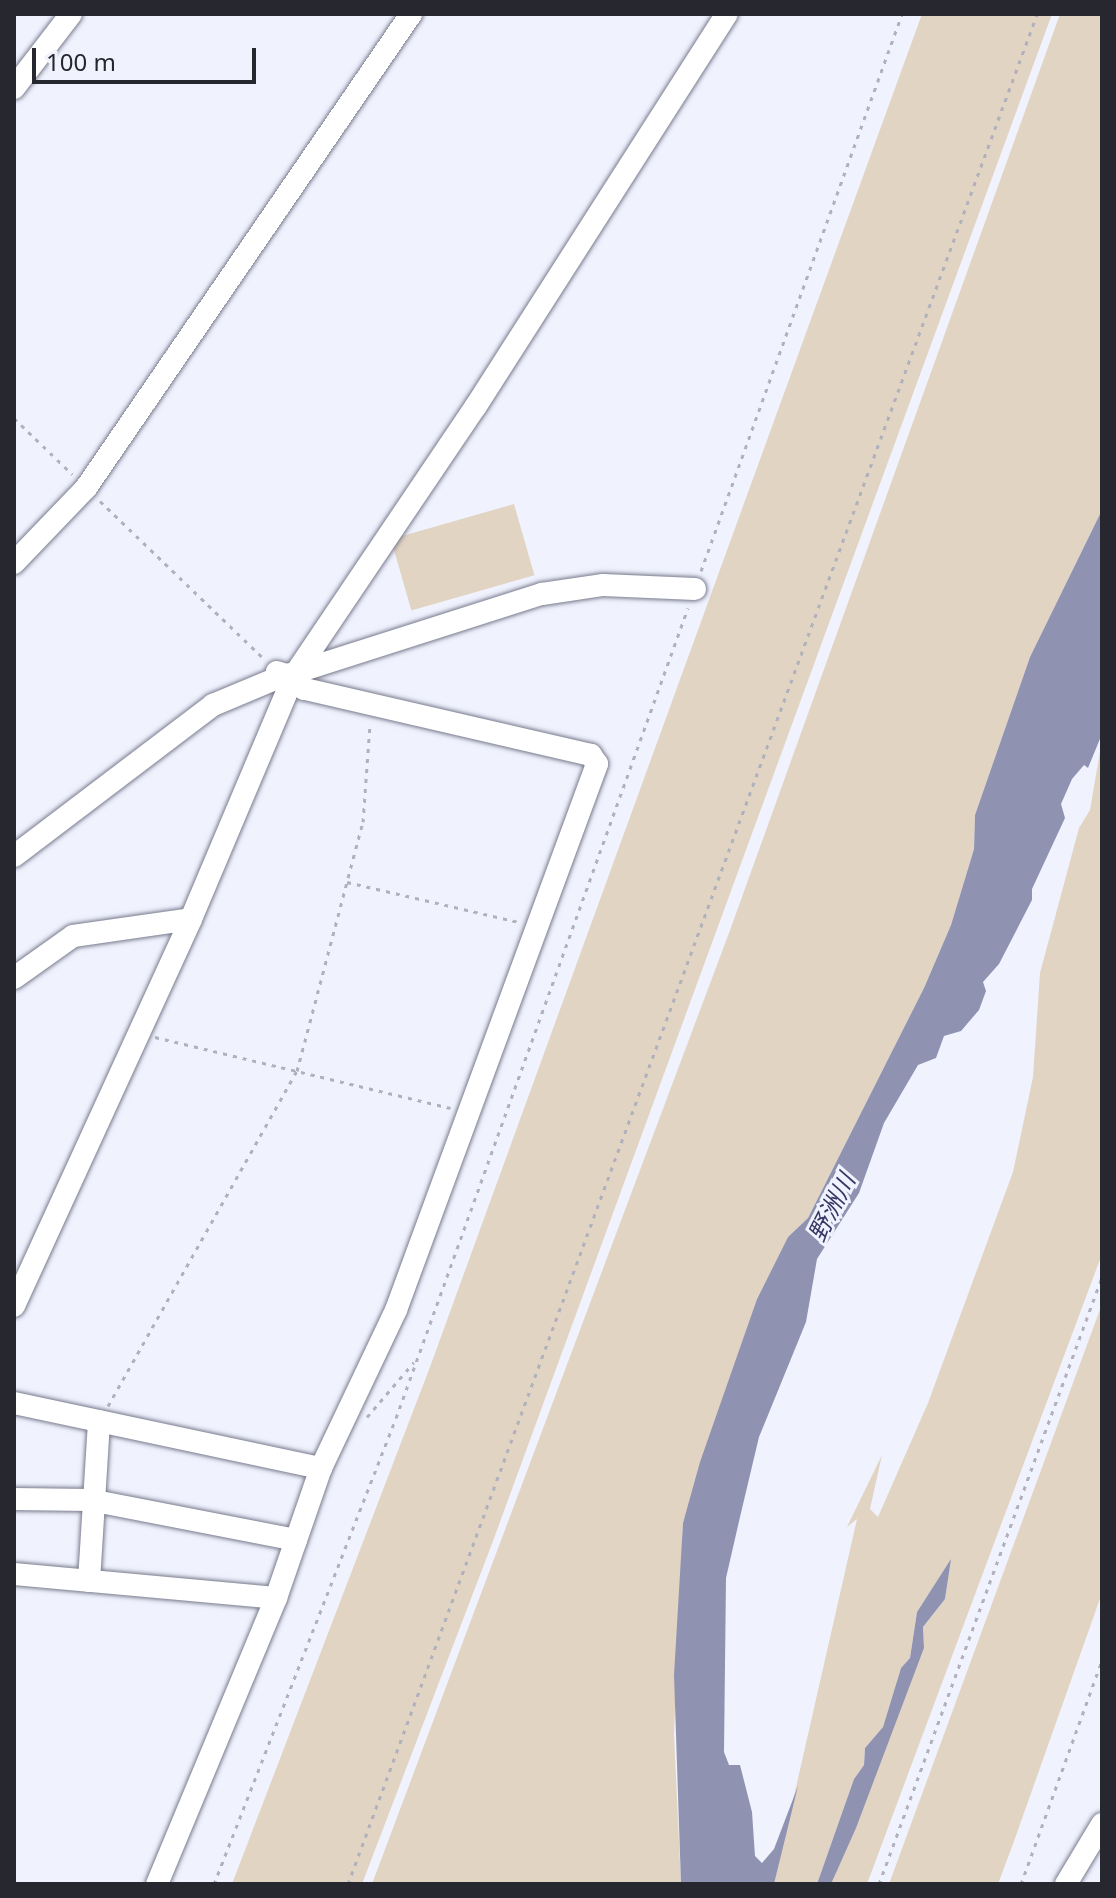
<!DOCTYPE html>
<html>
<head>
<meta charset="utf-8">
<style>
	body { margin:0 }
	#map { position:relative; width:1116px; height:1898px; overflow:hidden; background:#f0f2fe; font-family:"Noto Sans","Noto Sans JP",sans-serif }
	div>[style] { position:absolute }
	.green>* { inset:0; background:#e2d4c3; transform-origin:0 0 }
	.water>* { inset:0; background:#8f93b1 }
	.path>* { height:3px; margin-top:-1.5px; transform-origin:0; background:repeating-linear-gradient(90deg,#b0b1bc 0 4px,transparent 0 10px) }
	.roads { filter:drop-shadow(0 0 2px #787b8d) drop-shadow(0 0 2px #787b8d) }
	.minor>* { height:22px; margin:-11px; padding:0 11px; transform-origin:11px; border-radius:11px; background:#fff }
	span { translate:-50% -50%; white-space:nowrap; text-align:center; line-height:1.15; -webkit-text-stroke:6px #f0f2fe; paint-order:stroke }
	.water-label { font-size:24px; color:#363864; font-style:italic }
	.frame { position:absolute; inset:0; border:16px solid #26272f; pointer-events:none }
	.scale { position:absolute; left:32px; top:48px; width:224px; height:36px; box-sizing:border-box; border:4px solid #26272f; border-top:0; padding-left:10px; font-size:24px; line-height:28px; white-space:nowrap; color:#26272f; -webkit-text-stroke:6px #f0f2fe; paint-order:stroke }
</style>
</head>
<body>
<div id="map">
	<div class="green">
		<i style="clip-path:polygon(922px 14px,1052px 14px,493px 1541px,362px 1884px,232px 1884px,430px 1367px)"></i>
		<i style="clip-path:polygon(1060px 14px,1102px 14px,1102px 510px,1030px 657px,975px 815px,974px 849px,951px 925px,924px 988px,808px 1218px,788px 1237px,757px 1299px,683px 1523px,674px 1734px,681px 1884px,372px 1884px,729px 933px)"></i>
		<i style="left:514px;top:504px;width:74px;height:128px;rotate:74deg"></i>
		<i style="clip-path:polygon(1102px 740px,1102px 1254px,867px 1884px,831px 1884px,924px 1648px,923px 1627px,945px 1599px,950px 1561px,917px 1612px,910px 1658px,901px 1668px,883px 1727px,865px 1748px,864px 1765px,854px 1779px,817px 1884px,774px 1884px,857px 1519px,847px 1527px,882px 1455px,870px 1509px,878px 1517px,928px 1403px,1013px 1172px,1033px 1077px,1040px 973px,1079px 828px,1090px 810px)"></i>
		<i style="clip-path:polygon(1102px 1304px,1102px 1593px,1013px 1844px,998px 1884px,889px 1884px)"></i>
	</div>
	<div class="water">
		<i style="clip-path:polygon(1102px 510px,1102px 734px,1088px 768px,1084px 765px,1072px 779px,1061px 804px,1065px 818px,1032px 889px,1032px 900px,999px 964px,983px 982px,986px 991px,979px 1010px,961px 1031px,944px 1036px,936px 1058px,918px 1065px,884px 1123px,859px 1193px,817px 1259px,806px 1322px,759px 1437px,740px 1517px,726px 1578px,724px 1752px,729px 1765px,740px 1765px,752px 1812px,755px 1856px,762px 1863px,774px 1849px,798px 1786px,774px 1884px,681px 1884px,674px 1675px,683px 1523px,700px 1462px,757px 1299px,788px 1237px,808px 1218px,924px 988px,951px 925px,974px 849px,975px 815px,1030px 657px)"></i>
		<i style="clip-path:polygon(951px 1559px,945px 1599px,923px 1627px,924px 1648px,856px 1828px,831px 1884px,817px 1884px,854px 1779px,864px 1765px,865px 1748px,883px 1727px,901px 1668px,910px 1658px,917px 1612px)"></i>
	</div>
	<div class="path">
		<i style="left:14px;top:418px;width:81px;rotate:44deg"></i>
		<i style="left:100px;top:501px;width:229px;rotate:43.9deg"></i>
		<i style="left:701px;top:571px;width:592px;rotate:-70.16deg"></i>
		<i style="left:347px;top:882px;width:177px;rotate:13.1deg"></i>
		<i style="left:155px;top:1037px;width:304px;rotate:13.5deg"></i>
		<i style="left:108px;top:1406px;width:385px;rotate:-60.6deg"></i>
		<i style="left:297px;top:1071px;width:258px;rotate:-75.2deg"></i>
		<i style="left:363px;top:822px;width:98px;rotate:-85.9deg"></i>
		<i style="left:367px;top:1417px;width:72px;rotate:-49.5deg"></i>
		<i style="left:214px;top:1884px;width:500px;rotate:-68.67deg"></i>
		<i style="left:396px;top:1418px;width:861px;rotate:-70.18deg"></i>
		<i style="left:348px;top:1884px;width:1993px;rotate:-69.77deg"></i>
		<i style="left:879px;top:1884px;width:647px;rotate:-69.83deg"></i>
		<i style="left:1021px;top:1884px;width:238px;rotate:-70.1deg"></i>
	</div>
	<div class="roads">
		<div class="minor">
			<i style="left:14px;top:88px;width:93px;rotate:-52.4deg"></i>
			<i style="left:14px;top:563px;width:104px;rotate:-46.2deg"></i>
			<i style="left:86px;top:488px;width:575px;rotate:-55.56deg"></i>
			<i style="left:14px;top:856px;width:250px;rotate:-37.2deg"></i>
			<i style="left:213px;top:705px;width:67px;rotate:-22.8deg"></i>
			<i style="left:275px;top:679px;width:280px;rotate:-17.7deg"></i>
			<i style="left:542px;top:594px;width:62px;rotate:-8.4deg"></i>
			<i style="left:603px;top:585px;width:92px;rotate:2.5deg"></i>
			<i style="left:14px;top:978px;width:72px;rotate:-35.4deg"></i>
			<i style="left:73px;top:936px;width:119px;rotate:-8.2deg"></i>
			<i style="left:14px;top:1306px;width:426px;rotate:-65.4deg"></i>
			<i style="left:191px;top:919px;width:263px;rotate:-67.1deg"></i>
			<i style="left:293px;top:677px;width:327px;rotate:-56deg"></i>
			<i style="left:476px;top:406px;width:465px;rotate:-57.4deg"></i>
			<i style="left:14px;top:1403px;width:314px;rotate:12deg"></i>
			<i style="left:14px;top:1499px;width:76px;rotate:0.8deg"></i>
			<i style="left:90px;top:1500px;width:210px;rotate:11deg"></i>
			<i style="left:14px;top:1574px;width:263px;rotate:5.2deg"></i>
			<i style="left:89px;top:1581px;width:160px;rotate:-86.4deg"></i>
			<i style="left:157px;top:1884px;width:310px;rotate:-67.4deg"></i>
			<i style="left:276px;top:1598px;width:138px;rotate:-70.9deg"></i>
			<i style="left:321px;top:1468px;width:175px;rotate:-64.6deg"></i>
			<i style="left:396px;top:1310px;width:582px;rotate:-69.79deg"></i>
			<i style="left:597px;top:764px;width:11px;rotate:-124deg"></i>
			<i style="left:591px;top:755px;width:294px;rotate:-167deg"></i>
			<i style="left:304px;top:689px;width:16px;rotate:-133deg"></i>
			<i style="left:293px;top:677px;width:17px;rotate:-163deg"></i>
			<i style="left:1066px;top:1884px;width:70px;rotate:-59deg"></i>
		</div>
	</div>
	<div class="water-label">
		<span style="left:831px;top:1207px;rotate:-63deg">野洲川</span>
	</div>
	<div class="frame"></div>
	<div class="scale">100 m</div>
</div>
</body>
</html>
